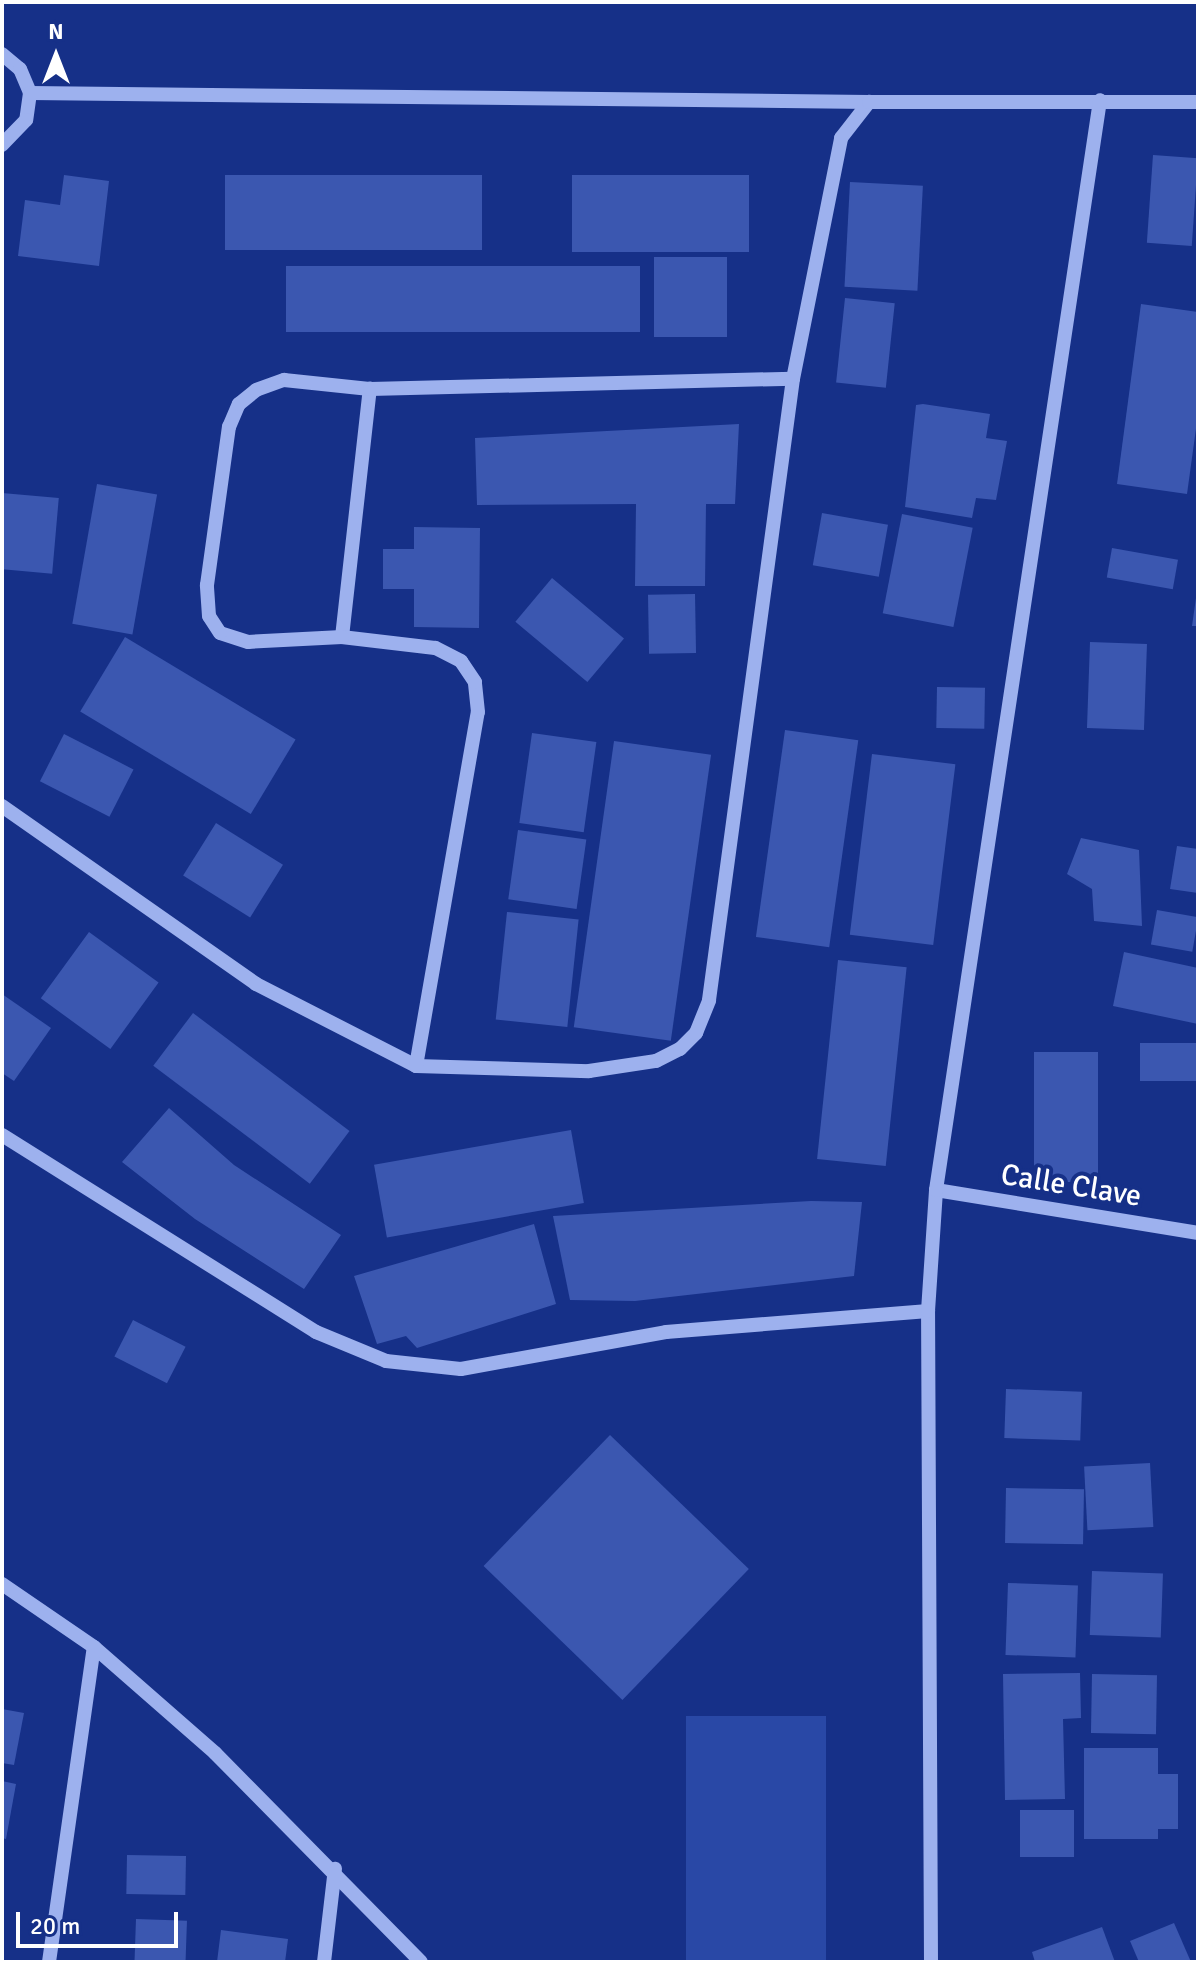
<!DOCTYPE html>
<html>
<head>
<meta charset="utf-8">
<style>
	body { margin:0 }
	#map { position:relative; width:1200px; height:1964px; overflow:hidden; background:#163088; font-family:Signika,sans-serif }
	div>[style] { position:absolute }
	.green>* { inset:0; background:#2948a6; transform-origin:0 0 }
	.building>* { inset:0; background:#3b57b0; transform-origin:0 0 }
	.minor>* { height:14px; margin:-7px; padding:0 7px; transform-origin:7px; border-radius:7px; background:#9db1ee }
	span { translate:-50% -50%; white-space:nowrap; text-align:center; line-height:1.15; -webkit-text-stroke:8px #163088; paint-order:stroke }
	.street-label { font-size:30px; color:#fff }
	.frame { position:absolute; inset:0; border:4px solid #fff; pointer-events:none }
	.north { position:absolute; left:16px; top:16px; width:80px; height:80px; -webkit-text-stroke:6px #163088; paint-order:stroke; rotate:0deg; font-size:22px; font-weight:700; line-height:32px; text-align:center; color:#fff }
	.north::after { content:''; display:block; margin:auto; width:28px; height:36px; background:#fff; clip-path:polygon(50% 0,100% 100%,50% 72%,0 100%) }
	.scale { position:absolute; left:16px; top:1912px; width:162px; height:36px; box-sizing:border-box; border:4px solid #fff; border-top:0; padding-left:10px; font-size:24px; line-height:28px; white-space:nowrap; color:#fff; -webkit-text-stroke:6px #163088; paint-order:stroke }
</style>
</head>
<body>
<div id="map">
	<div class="green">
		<i style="left:686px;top:1716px;width:140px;height:246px"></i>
	</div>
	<div class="building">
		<i style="left:1153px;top:155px;width:45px;height:88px;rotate:4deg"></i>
		<i style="clip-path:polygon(64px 175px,109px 181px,99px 266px,18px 256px,25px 200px,60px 205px)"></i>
		<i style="left:482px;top:175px;width:75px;height:257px;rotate:90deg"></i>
		<i style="left:572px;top:175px;width:177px;height:77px"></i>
		<i style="left:850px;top:182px;width:73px;height:105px;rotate:3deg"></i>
		<i style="left:654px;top:257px;width:73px;height:80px"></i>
		<i style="left:286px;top:266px;width:354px;height:66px"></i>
		<i style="left:845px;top:298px;width:50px;height:85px;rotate:6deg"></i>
		<i style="clip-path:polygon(1141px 304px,1198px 312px,1198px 414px,1187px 494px,1117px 484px)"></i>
		<i style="clip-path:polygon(923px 404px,990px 414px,986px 438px,1007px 441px,996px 500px,976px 498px,972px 518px,905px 507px,916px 405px)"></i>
		<i style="clip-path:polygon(739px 424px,735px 504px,706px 504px,705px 586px,635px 586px,636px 504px,477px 505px,475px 438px)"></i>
		<i style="left:97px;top:484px;width:61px;height:142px;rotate:10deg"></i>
		<i style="left:2px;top:493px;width:57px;height:76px;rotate:5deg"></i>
		<i style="left:822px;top:513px;width:67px;height:53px;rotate:10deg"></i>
		<i style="left:902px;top:514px;width:72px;height:101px;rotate:11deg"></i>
		<i style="clip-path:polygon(414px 527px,480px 528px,479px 628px,414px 627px,414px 589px,383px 589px,383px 549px,414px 549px)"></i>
		<i style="left:1112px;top:548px;width:67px;height:30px;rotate:10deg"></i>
		<i style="left:552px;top:578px;width:94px;height:57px;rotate:40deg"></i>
		<i style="left:695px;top:594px;width:59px;height:47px;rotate:89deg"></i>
		<i style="clip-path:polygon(1196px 598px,1198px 598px,1198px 626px,1192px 626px)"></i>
		<i style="left:125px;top:637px;width:199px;height:87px;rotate:31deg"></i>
		<i style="left:1090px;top:642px;width:57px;height:86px;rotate:2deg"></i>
		<i style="left:937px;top:687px;width:48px;height:41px;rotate:1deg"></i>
		<i style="left:785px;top:730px;width:74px;height:209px;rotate:8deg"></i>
		<i style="left:532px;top:733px;width:65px;height:91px;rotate:8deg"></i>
		<i style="left:64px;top:734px;width:78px;height:53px;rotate:27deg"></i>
		<i style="left:614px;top:741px;width:98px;height:289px;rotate:8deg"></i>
		<i style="left:872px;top:754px;width:84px;height:182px;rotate:7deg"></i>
		<i style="left:216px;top:823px;width:79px;height:62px;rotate:32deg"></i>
		<i style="left:518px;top:830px;width:69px;height:70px;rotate:8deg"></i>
		<i style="clip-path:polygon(1081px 838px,1139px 850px,1142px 926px,1094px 921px,1092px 889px,1067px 874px)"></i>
		<i style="clip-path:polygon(1177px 846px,1198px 849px,1198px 893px,1170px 889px)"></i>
		<i style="left:1157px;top:910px;width:42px;height:35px;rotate:10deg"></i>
		<i style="left:507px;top:912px;width:72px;height:108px;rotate:6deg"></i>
		<i style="left:89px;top:932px;width:86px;height:82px;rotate:36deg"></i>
		<i style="clip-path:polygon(1124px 952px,1198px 968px,1198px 1024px,1113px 1006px)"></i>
		<i style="left:838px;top:960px;width:69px;height:200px;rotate:6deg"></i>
		<i style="clip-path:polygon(2px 994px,51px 1028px,14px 1081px,2px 1073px)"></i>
		<i style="left:193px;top:1013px;width:196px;height:66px;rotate:37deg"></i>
		<i style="left:1140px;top:1043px;width:58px;height:38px"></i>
		<i style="left:1034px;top:1052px;width:64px;height:130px"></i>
		<i style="clip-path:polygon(169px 1108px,234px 1165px,341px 1235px,304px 1289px,195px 1219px,122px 1162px)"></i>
		<i style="left:571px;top:1130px;width:74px;height:200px;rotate:80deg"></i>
		<i style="clip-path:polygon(811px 1201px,862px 1202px,854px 1276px,635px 1301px,570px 1300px,553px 1216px)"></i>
		<i style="clip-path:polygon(534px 1224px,556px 1304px,417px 1348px,406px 1336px,377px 1344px,354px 1276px)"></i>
		<i style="left:133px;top:1320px;width:59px;height:41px;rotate:27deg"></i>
		<i style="left:1006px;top:1389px;width:76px;height:49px;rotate:2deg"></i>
		<i style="left:610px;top:1435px;width:193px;height:182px;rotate:44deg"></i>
		<i style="left:1150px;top:1463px;width:64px;height:66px;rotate:87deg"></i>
		<i style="left:1006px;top:1488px;width:78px;height:55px;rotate:1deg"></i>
		<i style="left:1092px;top:1571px;width:71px;height:64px;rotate:2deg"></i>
		<i style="left:1008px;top:1583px;width:70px;height:72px;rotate:2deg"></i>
		<i style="clip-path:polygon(1080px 1673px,1081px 1718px,1063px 1719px,1065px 1799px,1005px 1800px,1003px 1674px)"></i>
		<i style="left:1092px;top:1674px;width:65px;height:59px;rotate:1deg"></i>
		<i style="clip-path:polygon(2px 1709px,24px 1713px,14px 1765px,2px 1763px)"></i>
		<i style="clip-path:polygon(1084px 1748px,1158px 1748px,1158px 1774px,1178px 1774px,1178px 1829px,1158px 1829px,1158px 1839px,1084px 1839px)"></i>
		<i style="clip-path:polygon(2px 1781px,16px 1784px,6px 1839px,2px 1838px)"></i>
		<i style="left:1074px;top:1810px;width:47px;height:54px;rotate:90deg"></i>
		<i style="left:127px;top:1855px;width:59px;height:39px;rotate:1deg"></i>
		<i style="left:136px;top:1919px;width:51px;height:43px;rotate:2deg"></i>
		<i style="clip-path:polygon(1174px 1923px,1191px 1962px,1139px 1962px,1130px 1941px)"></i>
		<i style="clip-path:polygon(1102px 1927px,1115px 1962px,1035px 1962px,1032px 1952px)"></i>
		<i style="clip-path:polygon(221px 1930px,288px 1939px,285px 1962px,217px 1962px)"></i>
	</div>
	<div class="minor">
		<i style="left:2px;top:54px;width:23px;rotate:40deg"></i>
		<i style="left:20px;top:69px;width:26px;rotate:67deg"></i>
		<i style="left:30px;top:93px;width:27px;rotate:98deg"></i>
		<i style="left:26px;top:120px;width:35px;rotate:134deg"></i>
		<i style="left:30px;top:93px;width:839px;rotate:0.61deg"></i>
		<i style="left:342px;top:637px;width:250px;rotate:-83.6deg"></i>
		<i style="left:2px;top:806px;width:310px;rotate:35deg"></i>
		<i style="left:256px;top:984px;width:180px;rotate:27.1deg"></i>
		<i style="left:416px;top:1066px;width:173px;rotate:1.7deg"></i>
		<i style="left:589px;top:1071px;width:68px;rotate:-8.5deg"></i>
		<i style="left:656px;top:1061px;width:27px;rotate:-27deg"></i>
		<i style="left:680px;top:1049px;width:23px;rotate:-45deg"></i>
		<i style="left:696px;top:1033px;width:35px;rotate:-68deg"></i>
		<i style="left:709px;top:1000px;width:627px;rotate:-82.3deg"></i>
		<i style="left:793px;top:379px;width:246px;rotate:-78.7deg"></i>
		<i style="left:841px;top:138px;width:46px;rotate:-52.1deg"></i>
		<i style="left:869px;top:102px;width:329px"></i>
		<i style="left:416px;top:1066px;width:359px;rotate:-80.1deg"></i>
		<i style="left:478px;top:712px;width:30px;rotate:-96deg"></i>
		<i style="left:475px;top:682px;width:25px;rotate:-124deg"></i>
		<i style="left:461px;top:661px;width:29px;rotate:-153deg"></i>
		<i style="left:435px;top:648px;width:94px;rotate:-173.3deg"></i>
		<i style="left:342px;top:637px;width:94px;rotate:177deg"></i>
		<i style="left:248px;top:642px;width:29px;rotate:-162deg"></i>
		<i style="left:220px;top:633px;width:20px;rotate:-123deg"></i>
		<i style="left:209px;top:616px;width:31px;rotate:-94deg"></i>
		<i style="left:207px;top:585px;width:160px;rotate:-82.1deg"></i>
		<i style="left:229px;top:427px;width:25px;rotate:-67deg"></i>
		<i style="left:239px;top:404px;width:22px;rotate:-39deg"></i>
		<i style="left:256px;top:390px;width:30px;rotate:-20deg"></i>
		<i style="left:284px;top:380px;width:86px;rotate:6deg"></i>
		<i style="left:370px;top:389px;width:423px;rotate:-1.4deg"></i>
		<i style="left:2px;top:1135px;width:371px;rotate:32.1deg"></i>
		<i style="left:316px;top:1332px;width:76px;rotate:22.5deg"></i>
		<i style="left:386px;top:1361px;width:75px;rotate:6.1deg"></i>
		<i style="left:461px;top:1369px;width:208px;rotate:-10.2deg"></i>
		<i style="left:666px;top:1332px;width:263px;rotate:-4.6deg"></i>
		<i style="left:936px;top:1190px;width:266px;rotate:9.3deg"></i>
		<i style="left:2px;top:1584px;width:112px;rotate:34.4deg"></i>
		<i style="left:94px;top:1647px;width:161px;rotate:41.2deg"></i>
		<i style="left:215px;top:1753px;width:293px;rotate:45.4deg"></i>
		<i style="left:49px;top:1962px;width:318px;rotate:-81.9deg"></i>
		<i style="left:324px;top:1962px;width:94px;rotate:-83.3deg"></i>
		<i style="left:931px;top:1962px;width:651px;rotate:-90.26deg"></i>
		<i style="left:928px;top:1311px;width:121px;rotate:-86.2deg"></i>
		<i style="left:936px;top:1190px;width:1102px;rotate:-81.44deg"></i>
	</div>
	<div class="street-label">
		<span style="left:1071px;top:1186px;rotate:9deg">Calle Clave</span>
	</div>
	<div class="frame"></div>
	<div class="north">N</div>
	<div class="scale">20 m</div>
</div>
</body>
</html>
